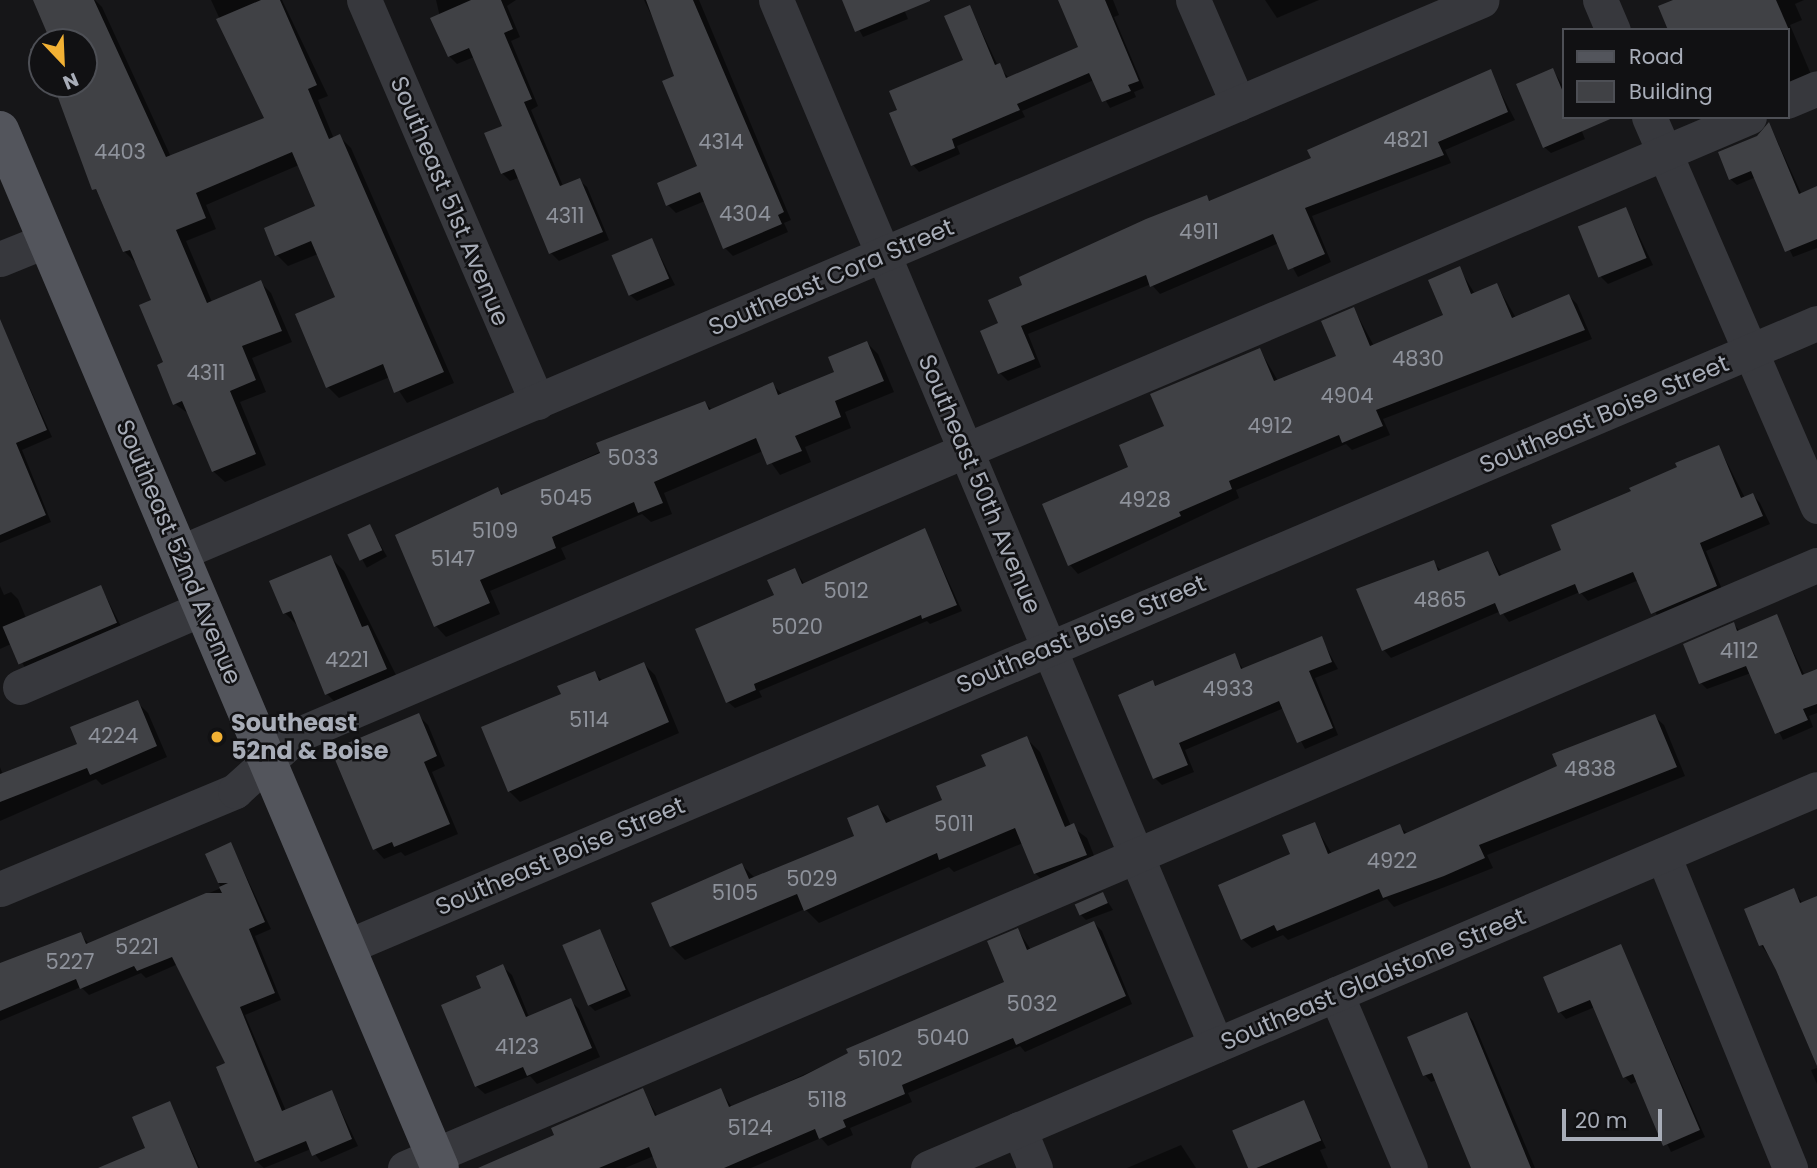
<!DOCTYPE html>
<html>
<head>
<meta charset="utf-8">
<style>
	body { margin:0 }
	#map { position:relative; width:1817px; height:1168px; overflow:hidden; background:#161618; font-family:Poppins,sans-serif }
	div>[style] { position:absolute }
	.shadow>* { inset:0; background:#0007; transform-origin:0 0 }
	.building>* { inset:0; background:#404145; transform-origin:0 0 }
	.minor>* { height:35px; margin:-17.5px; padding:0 17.5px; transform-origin:17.5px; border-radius:17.5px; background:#37383d }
	.major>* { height:38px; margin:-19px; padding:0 19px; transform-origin:19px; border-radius:19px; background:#53555c }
	.dots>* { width:19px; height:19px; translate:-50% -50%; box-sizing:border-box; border:4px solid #111113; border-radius:50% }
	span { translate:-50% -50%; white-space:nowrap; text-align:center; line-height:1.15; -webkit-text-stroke:5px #111113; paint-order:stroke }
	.number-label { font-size:21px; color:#8e929b }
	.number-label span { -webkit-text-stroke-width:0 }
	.street-label { font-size:24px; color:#a8adb8 }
	.poi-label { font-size:24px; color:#a8adb8; font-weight:700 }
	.left { translate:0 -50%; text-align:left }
	.legend { position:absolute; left:1562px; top:28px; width:228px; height:91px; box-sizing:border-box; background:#111113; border:2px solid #4d4f55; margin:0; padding:9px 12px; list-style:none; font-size:21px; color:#a8adb8 }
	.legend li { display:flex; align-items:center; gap:14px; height:35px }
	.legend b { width:35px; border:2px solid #4d4f55 }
	.north { position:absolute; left:28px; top:28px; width:70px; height:70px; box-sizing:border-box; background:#111113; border:2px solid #4d4f55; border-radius:50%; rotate:157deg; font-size:19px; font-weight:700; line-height:28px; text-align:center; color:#a8adb8 }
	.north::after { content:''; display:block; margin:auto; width:24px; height:32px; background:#f2b134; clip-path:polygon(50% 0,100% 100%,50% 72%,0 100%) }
	.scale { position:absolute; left:1562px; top:1109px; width:100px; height:32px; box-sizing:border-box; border:4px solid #a8adb8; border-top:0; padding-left:9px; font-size:21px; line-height:24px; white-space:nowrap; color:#a8adb8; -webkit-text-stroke:5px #111113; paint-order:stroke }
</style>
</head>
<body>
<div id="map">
	<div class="shadow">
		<i style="clip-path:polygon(35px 0,95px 0,102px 7px,171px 157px,266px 119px,211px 0,282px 0,328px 96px,318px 100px,334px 139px,339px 136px,351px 148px,454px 383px,407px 403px,390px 377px,339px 398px,328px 387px,337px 298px,318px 254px,288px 266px,277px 255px,317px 207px,299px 165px,206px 205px,216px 229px,186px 241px,212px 302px,260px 282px,271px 293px,292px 342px,252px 358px,266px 392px,240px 402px,266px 465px,225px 482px,213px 471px,189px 414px,175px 404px,154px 301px,136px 263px,124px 251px,76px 146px,80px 144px,55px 84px,84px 84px,84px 42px,51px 42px)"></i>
		<i style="clip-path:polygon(436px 0,516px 0,507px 6px,520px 37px,511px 41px,538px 106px,531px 110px,563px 186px,579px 180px,587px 187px,609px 240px,559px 261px,551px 253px,518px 178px,510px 181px,502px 173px,504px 127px,474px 57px,457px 64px,449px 56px)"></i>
		<i style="clip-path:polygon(644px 0,699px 0,791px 220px,784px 223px,788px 232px,733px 256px,725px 248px,705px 201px,676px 213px,668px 205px,659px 184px,699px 167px,672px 58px)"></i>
		<i style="clip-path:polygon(844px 0,900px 0,908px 19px,863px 37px)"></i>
		<i style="clip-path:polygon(1060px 0,1113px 0,1119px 15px,1114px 17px,1144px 88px,1134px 92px,1136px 97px,1110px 108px,1094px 80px,1022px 111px,1025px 117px,957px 146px,960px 154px,919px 172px,913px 165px,899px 111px,965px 60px,970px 7px,998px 66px,1009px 78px,1081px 48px)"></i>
		<i style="clip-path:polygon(1265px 0,1319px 0,1277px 18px)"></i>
		<i style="clip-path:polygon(1678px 0,1804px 0,1795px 4px,1802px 20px,1790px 25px,1813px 79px,1787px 94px,1787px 30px)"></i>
		<i style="clip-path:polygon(1553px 70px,1563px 86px,1563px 117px,1576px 117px,1585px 139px,1551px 153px,1544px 147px)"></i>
		<i style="clip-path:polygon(1490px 72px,1515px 120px,1445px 150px,1451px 163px,1312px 216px,1331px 262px,1298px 277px,1279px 243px,1160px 294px,1151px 284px,1028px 334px,1041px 367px,1008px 381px,1000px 373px,1000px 324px,1206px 197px,1211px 202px,1313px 159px)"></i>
		<i style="clip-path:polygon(1769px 123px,1802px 195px,1817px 188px,1817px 248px,1793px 257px,1756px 177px,1737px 185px,1730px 179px)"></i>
		<i style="clip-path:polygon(1626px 209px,1653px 265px,1608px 284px,1601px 277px)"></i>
		<i style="clip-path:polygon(652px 240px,675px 285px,637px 301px,630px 295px)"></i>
		<i style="clip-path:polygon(1459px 268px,1475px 294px,1497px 285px,1516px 318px,1569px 296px,1577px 304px,1592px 339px,1383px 419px,1390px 435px,1352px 450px,1346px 444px,1236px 490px,1239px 498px,1078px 574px,1070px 565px,1044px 505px,1130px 468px,1166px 427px,1260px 350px,1278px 381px,1338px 357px,1354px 309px,1374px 346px,1445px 316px)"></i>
		<i style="clip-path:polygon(0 322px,52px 437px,22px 450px,51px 522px,0 543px)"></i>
		<i style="clip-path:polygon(867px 343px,878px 354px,894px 392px,845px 412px,851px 428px,805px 447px,811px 462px,780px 475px,763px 451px,664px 493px,672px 514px,651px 522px,642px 514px,561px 548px,566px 559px,490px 591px,500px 614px,446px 637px,436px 626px,497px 489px,505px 496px,705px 403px,712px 410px,773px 385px,783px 395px,837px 372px)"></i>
		<i style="clip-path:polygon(1719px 447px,1745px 498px,1753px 495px,1760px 503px,1770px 524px,1706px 551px,1724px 594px,1660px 621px,1639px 580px,1588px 601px,1580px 592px,1509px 622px,1501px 611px,1391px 658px,1384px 650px,1433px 563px,1442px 571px,1488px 553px,1502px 576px,1563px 551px,1633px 492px)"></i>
		<i style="left:370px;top:526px;width:35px;height:23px;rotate:61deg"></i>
		<i style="clip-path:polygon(925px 530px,962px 611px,930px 624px,927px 621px,759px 691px,762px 697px,735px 708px,728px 702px,776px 596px,795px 570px,805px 585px)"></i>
		<i style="clip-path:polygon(330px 557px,344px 571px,400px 683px,341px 708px,327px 694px,299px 627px,285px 613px)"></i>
		<i style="clip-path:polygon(0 586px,4px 595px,11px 592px,18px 599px,26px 618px,101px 587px,123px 630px,27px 671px,11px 644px,0 649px)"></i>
		<i style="clip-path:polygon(1776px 616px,1805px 676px,1817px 678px,1817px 713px,1809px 716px,1813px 727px,1783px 740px,1751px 673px,1707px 689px,1701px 683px,1733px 624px,1740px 631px)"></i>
		<i style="clip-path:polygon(1321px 638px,1338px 669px,1315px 678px,1338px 735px,1305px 749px,1284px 708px,1185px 750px,1194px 772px,1162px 785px,1155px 778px,1120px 696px,1153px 682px,1157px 687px,1234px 656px,1244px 670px)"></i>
		<i style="clip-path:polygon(644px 664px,655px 675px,679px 733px,520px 802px,509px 791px,563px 694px,594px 673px,603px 681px)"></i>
		<i style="clip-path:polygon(137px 702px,148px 713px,167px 757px,102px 785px,96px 779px,0 821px,0 767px,3px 775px,79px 745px)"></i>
		<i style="clip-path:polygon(418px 715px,428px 725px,445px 766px,432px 772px,458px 834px,405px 856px,401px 852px,384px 859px,375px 849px)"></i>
		<i style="clip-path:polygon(1654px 716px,1664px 725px,1685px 776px,1487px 855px,1493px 868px,1394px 907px,1387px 899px,1288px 940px,1283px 935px,1252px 948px,1242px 939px,1314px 824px,1332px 854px,1400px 827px,1408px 834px,1559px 767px)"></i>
		<i style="clip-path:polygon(1026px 738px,1040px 752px,1071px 826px,1087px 838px,1099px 868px,1048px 886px,1035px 873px,1023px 843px,954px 872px,949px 867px,819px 923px,805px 909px,685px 960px,671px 946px,742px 865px,755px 878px,857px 837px,878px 807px,892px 822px,944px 800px)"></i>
		<i style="clip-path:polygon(231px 844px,271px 929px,255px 936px,281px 1000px,245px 1015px,286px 1111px,332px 1092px,358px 1146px,321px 1162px,311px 1149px,264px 1168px,256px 1161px,227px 1064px,178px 964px,146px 978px,141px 973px,89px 995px,81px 987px,0 1021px,0 965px,80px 934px,89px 944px,221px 888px,207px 855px)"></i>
		<i style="clip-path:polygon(1793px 890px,1803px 904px,1817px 898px,1817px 1062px,1778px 969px,1761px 945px)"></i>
		<i style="clip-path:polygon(1103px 894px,1113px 910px,1086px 920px,1080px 914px)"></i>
		<i style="clip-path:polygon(1094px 923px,1102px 931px,1132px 1004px,1025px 1052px,1020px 1046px,908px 1093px,912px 1102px,850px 1128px,853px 1135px,828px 1146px,821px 1138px,751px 1168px,659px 1168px,654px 1156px,625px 1168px,510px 1168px,557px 1136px,642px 1090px,658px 1117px,720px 1090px,732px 1107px,1007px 983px,1018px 930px,1031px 950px)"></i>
		<i style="clip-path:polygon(600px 931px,631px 996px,595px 1011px,589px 1005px)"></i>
		<i style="clip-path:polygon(1621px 946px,1705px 1137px,1671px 1152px,1637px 1081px,1631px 1084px,1625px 1077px,1595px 1007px,1566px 1019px,1560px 1012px)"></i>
		<i style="clip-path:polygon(503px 967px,512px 975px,529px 1017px,570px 1000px,579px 1009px,600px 1057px,537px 1084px,530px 1076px,485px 1094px,476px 1086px,484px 989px)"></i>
		<i style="clip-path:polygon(1467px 1014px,1473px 1021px,1535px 1168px,1474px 1168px,1436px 1080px,1431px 1082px,1425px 1075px)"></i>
		<i style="clip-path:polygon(1817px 1068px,1817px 1084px,1811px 1070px)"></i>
		<i style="clip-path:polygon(1304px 1102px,1326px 1148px,1320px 1150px,1328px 1168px,1249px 1168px,1234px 1131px)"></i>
		<i style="clip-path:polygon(169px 1103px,200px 1168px,102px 1168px,147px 1149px)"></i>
		<i style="clip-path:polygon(1181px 1145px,1196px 1168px,1127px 1168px)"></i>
	</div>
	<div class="building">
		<i style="clip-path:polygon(33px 0,94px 0,166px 157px,264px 118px,216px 19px,261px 0,280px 0,317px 85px,308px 89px,329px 139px,340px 134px,444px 372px,394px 393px,383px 364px,326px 388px,295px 314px,335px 297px,311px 241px,275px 256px,264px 228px,315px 206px,292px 152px,196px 193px,206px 218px,176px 230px,207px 303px,261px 280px,282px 331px,242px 346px,256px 380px,230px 391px,256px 454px,212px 472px,182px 401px,173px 405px,157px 365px,163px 362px,139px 305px,151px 300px,130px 250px,123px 252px,96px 189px,92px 190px,53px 84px,84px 84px,84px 42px,46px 42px,50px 40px)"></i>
		<i style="clip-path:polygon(471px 0,501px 0,513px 29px,504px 33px,532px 99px,524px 102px,560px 186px,580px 178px,603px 232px,549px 254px,514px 169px,501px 174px,484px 133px,502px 126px,469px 48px,448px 57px,430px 18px)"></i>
		<i style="clip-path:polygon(646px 0,693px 0,784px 212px,778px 215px,782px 224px,723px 249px,700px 192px,666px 206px,657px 183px,697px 166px,662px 81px,674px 76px)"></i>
		<i style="clip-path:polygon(842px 0,930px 0,930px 1px,855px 32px)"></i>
		<i style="clip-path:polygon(1058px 0,1105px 0,1139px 81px,1128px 85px,1131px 91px,1102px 102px,1089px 73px,1017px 104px,1020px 110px,952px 139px,955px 148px,911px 166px,889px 113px,897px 110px,889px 91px,963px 60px,944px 16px,970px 5px,995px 65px,1000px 63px,1006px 78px,1078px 47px)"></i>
		<i style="clip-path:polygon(1673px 0,1776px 0,1789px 30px,1668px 30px,1658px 6px)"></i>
		<i style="clip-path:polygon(42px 44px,42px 73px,41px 74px,30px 49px)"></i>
		<i style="clip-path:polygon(1553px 68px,1563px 92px,1563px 117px,1615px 117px,1543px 148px,1516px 84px)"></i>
		<i style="clip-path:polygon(1491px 69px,1508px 112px,1438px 142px,1444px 155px,1305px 208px,1325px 254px,1288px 270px,1273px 234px,1150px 287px,1146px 275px,1021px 326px,1035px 359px,998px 374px,980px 331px,998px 323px,988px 300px,1022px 285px,1019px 277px,1146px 219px,1207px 195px,1209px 201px,1311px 158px,1307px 150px)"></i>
		<i style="clip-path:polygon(1769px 122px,1799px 194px,1817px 186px,1817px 239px,1785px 252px,1751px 171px,1729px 180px,1718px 152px,1757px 136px)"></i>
		<i style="left:1626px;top:207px;width:55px;height:52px;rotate:68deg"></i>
		<i style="left:652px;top:238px;width:44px;height:44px;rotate:67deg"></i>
		<i style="clip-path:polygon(1460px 266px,1471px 294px,1497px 283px,1512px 318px,1569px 294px,1585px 330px,1376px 410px,1383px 426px,1342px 443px,1339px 435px,1229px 481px,1232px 489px,1179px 512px,1181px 516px,1068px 566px,1042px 504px,1128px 467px,1119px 445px,1164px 426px,1150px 394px,1260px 348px,1274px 381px,1336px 356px,1321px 321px,1354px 307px,1370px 346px,1443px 315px,1428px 280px)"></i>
		<i style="clip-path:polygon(0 319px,47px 430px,16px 443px,46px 515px,0 535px)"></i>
		<i style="clip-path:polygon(867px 341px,884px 381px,835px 401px,841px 417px,795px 436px,802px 451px,767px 465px,756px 438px,654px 482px,663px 503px,638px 513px,634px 502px,552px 537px,556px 548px,480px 580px,490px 603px,434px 627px,395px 535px,498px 487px,501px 495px,600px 453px,596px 443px,705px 401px,709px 410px,773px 382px,778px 395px,834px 372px,828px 357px)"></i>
		<i style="clip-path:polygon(1719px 445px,1741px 498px,1753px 493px,1763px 516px,1700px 543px,1717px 586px,1651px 614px,1633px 572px,1579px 594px,1575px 584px,1500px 615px,1495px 603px,1382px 651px,1356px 589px,1434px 560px,1438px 571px,1488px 551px,1499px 576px,1561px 550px,1551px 525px,1631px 491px,1629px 488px,1677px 467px,1675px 463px)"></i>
		<i style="left:370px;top:524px;width:29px;height:25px;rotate:65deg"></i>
		<i style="clip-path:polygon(925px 528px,957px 605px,922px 619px,921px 615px,754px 684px,756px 690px,726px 703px,695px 629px,774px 595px,767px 580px,795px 568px,802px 584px)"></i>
		<i style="clip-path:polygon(331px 555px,362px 627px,368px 625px,387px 669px,325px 695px,291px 611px,283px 614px,269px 581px)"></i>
		<i style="left:101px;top:585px;width:41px;height:107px;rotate:67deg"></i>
		<i style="clip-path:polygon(1777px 614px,1802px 675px,1817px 669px,1817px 704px,1803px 709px,1808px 720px,1775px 734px,1746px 666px,1699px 684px,1683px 644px,1734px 622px,1737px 631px)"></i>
		<i style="clip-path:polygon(1322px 636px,1332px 662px,1309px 671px,1333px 728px,1297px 743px,1279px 701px,1179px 743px,1188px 765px,1153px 779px,1118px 695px,1153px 680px,1155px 686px,1235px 653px,1241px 669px)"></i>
		<i style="clip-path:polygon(644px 662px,669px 722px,508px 792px,481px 727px,561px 694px,557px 686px,595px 671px,599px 681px)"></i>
		<i style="clip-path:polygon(138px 700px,157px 746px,90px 775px,87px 768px,0 802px,0 774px,77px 744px,70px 727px)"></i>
		<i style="clip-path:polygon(419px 713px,437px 756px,424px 762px,450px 824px,394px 847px,392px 842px,373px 850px,331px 750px)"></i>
		<i style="clip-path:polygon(1655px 714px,1677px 767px,1479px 845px,1485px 858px,1444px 876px,1383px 898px,1379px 889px,1277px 931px,1274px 925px,1241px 940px,1218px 885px,1290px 854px,1282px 835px,1315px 822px,1328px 854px,1400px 824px,1404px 834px,1557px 766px,1552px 754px)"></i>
		<i style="clip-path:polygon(1027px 736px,1065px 827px,1074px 823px,1087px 855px,1034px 874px,1015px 828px,939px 860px,937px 853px,804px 911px,797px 894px,670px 947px,651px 903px,742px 863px,749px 879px,854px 836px,847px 818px,878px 805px,886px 823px,942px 800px,936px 786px,986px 766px,981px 755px)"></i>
		<i style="clip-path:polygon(231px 842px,265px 922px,249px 929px,275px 993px,240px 1007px,282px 1111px,332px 1090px,352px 1139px,312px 1156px,306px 1141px,255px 1162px,216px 1067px,225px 1063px,172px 957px,137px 971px,134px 966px,80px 989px,76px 979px,0 1011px,0 963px,81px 932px,86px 944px,206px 893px,222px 893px,219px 887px,228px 883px,218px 883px,205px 854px)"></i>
		<i style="clip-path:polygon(1794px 888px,1800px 903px,1817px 896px,1817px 1066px,1776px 970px,1763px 945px,1759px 946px,1744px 909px)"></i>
		<i style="left:1103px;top:892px;width:12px;height:31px;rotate:66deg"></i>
		<i style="clip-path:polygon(1094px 921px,1126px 996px,1016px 1045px,1013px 1038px,902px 1085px,905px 1094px,843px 1120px,846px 1127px,819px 1139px,815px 1129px,724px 1168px,657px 1168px,649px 1147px,599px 1168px,478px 1168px,554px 1135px,551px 1128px,643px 1088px,655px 1116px,721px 1088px,729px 1107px,803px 1076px,848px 1053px,846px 1049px,1004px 982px,987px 941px,1018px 928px,1027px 950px)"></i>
		<i style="left:600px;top:929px;width:66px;height:41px;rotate:67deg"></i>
		<i style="clip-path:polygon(1621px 944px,1700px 1130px,1663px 1146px,1633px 1074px,1623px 1078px,1590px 1000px,1558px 1013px,1543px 977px)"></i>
		<i style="clip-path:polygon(503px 964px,526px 1017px,571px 998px,592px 1048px,527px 1076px,523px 1067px,475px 1087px,441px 1005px,481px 988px,476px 976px)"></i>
		<i style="clip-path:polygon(1467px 1012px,1531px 1168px,1471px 1168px,1432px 1073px,1423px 1076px,1407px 1037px)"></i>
		<i style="left:1304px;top:1100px;width:44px;height:78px;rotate:67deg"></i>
		<i style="clip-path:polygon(170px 1101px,198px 1168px,98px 1168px,145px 1148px,132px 1117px)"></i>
	</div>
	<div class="minor">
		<i style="left:364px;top:0;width:438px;rotate:66.7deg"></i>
		<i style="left:776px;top:0;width:1134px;rotate:67.17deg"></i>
		<i style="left:1193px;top:0;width:113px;rotate:66.6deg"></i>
		<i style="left:1600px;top:0;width:33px;rotate:67deg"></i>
		<i style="left:1787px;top:101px;width:33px;rotate:-23deg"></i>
		<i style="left:1649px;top:117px;width:424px;rotate:66.6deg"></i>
		<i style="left:0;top:259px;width:51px;rotate:-22deg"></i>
		<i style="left:179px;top:553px;width:1415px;rotate:-23deg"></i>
		<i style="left:20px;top:687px;width:199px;rotate:-23.3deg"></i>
		<i style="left:1663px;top:855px;width:338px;rotate:67.9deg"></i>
		<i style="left:0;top:889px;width:255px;rotate:-22.6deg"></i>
		<i style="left:235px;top:791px;width:84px;rotate:-42.1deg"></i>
		<i style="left:297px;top:735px;width:1578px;rotate:-23.06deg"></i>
		<i style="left:346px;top:947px;width:1598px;rotate:-22.99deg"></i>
		<i style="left:1336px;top:994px;width:189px;rotate:67deg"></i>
		<i style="left:1019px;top:1129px;width:42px;rotate:67.7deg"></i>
		<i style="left:405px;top:1168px;width:1535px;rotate:-23.13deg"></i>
		<i style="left:928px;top:1168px;width:966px;rotate:-23.09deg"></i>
	</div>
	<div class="major">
		<i style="left:0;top:130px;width:1127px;rotate:67.03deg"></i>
	</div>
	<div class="dots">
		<i style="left:217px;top:737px;background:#f2b134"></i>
	</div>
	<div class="number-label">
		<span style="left:1406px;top:140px">4821</span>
		<span style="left:721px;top:142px">4314</span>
		<span style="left:120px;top:152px">4403</span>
		<span style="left:745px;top:214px">4304</span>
		<span style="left:565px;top:216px">4311</span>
		<span style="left:1199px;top:232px">4911</span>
		<span style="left:1418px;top:359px">4830</span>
		<span style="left:206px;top:373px">4311</span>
		<span style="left:1347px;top:396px">4904</span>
		<span style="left:1270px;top:426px">4912</span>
		<span style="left:633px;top:458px">5033</span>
		<span style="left:566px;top:498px">5045</span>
		<span style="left:1145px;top:500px">4928</span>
		<span style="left:495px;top:531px">5109</span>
		<span style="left:453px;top:559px">5147</span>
		<span style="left:846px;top:591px">5012</span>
		<span style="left:1440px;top:600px">4865</span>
		<span style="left:797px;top:627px">5020</span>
		<span style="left:1739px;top:651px">4112</span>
		<span style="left:347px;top:660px">4221</span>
		<span style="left:1228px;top:689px">4933</span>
		<span style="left:589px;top:720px">5114</span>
		<span style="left:113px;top:736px">4224</span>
		<span style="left:1590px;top:769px">4838</span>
		<span style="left:954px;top:824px">5011</span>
		<span style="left:1392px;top:861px">4922</span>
		<span style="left:812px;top:879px">5029</span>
		<span style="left:735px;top:893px">5105</span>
		<span style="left:137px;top:947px">5221</span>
		<span style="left:70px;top:962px">5227</span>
		<span style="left:1032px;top:1004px">5032</span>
		<span style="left:943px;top:1038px">5040</span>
		<span style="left:517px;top:1047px">4123</span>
		<span style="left:880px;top:1059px">5102</span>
		<span style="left:827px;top:1100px">5118</span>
		<span style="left:750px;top:1128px">5124</span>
	</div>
	<div class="street-label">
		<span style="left:450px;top:201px;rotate:67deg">Southeast 51st Avenue</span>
		<span style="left:831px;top:277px;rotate:-23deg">Southeast Cora Street</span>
		<span style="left:1604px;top:414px;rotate:-23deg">Southeast Boise Street</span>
		<span style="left:980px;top:484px;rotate:67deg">Southeast 50th Avenue</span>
		<span style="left:179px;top:552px;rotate:67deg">Southeast 52nd Avenue</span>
		<span style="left:1081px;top:634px;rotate:-23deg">Southeast Boise Street</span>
		<span style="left:560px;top:856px;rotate:-23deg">Southeast Boise Street</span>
		<span style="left:1373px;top:979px;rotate:-23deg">Southeast Gladstone Street</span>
	</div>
	<div class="poi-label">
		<span class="left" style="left:231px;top:737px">Southeast<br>52nd &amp; Boise</span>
	</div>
	<ul class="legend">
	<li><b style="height:9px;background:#53555c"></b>Road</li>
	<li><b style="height:19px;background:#404145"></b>Building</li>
	</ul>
	<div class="north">N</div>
	<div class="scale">20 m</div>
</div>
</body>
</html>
